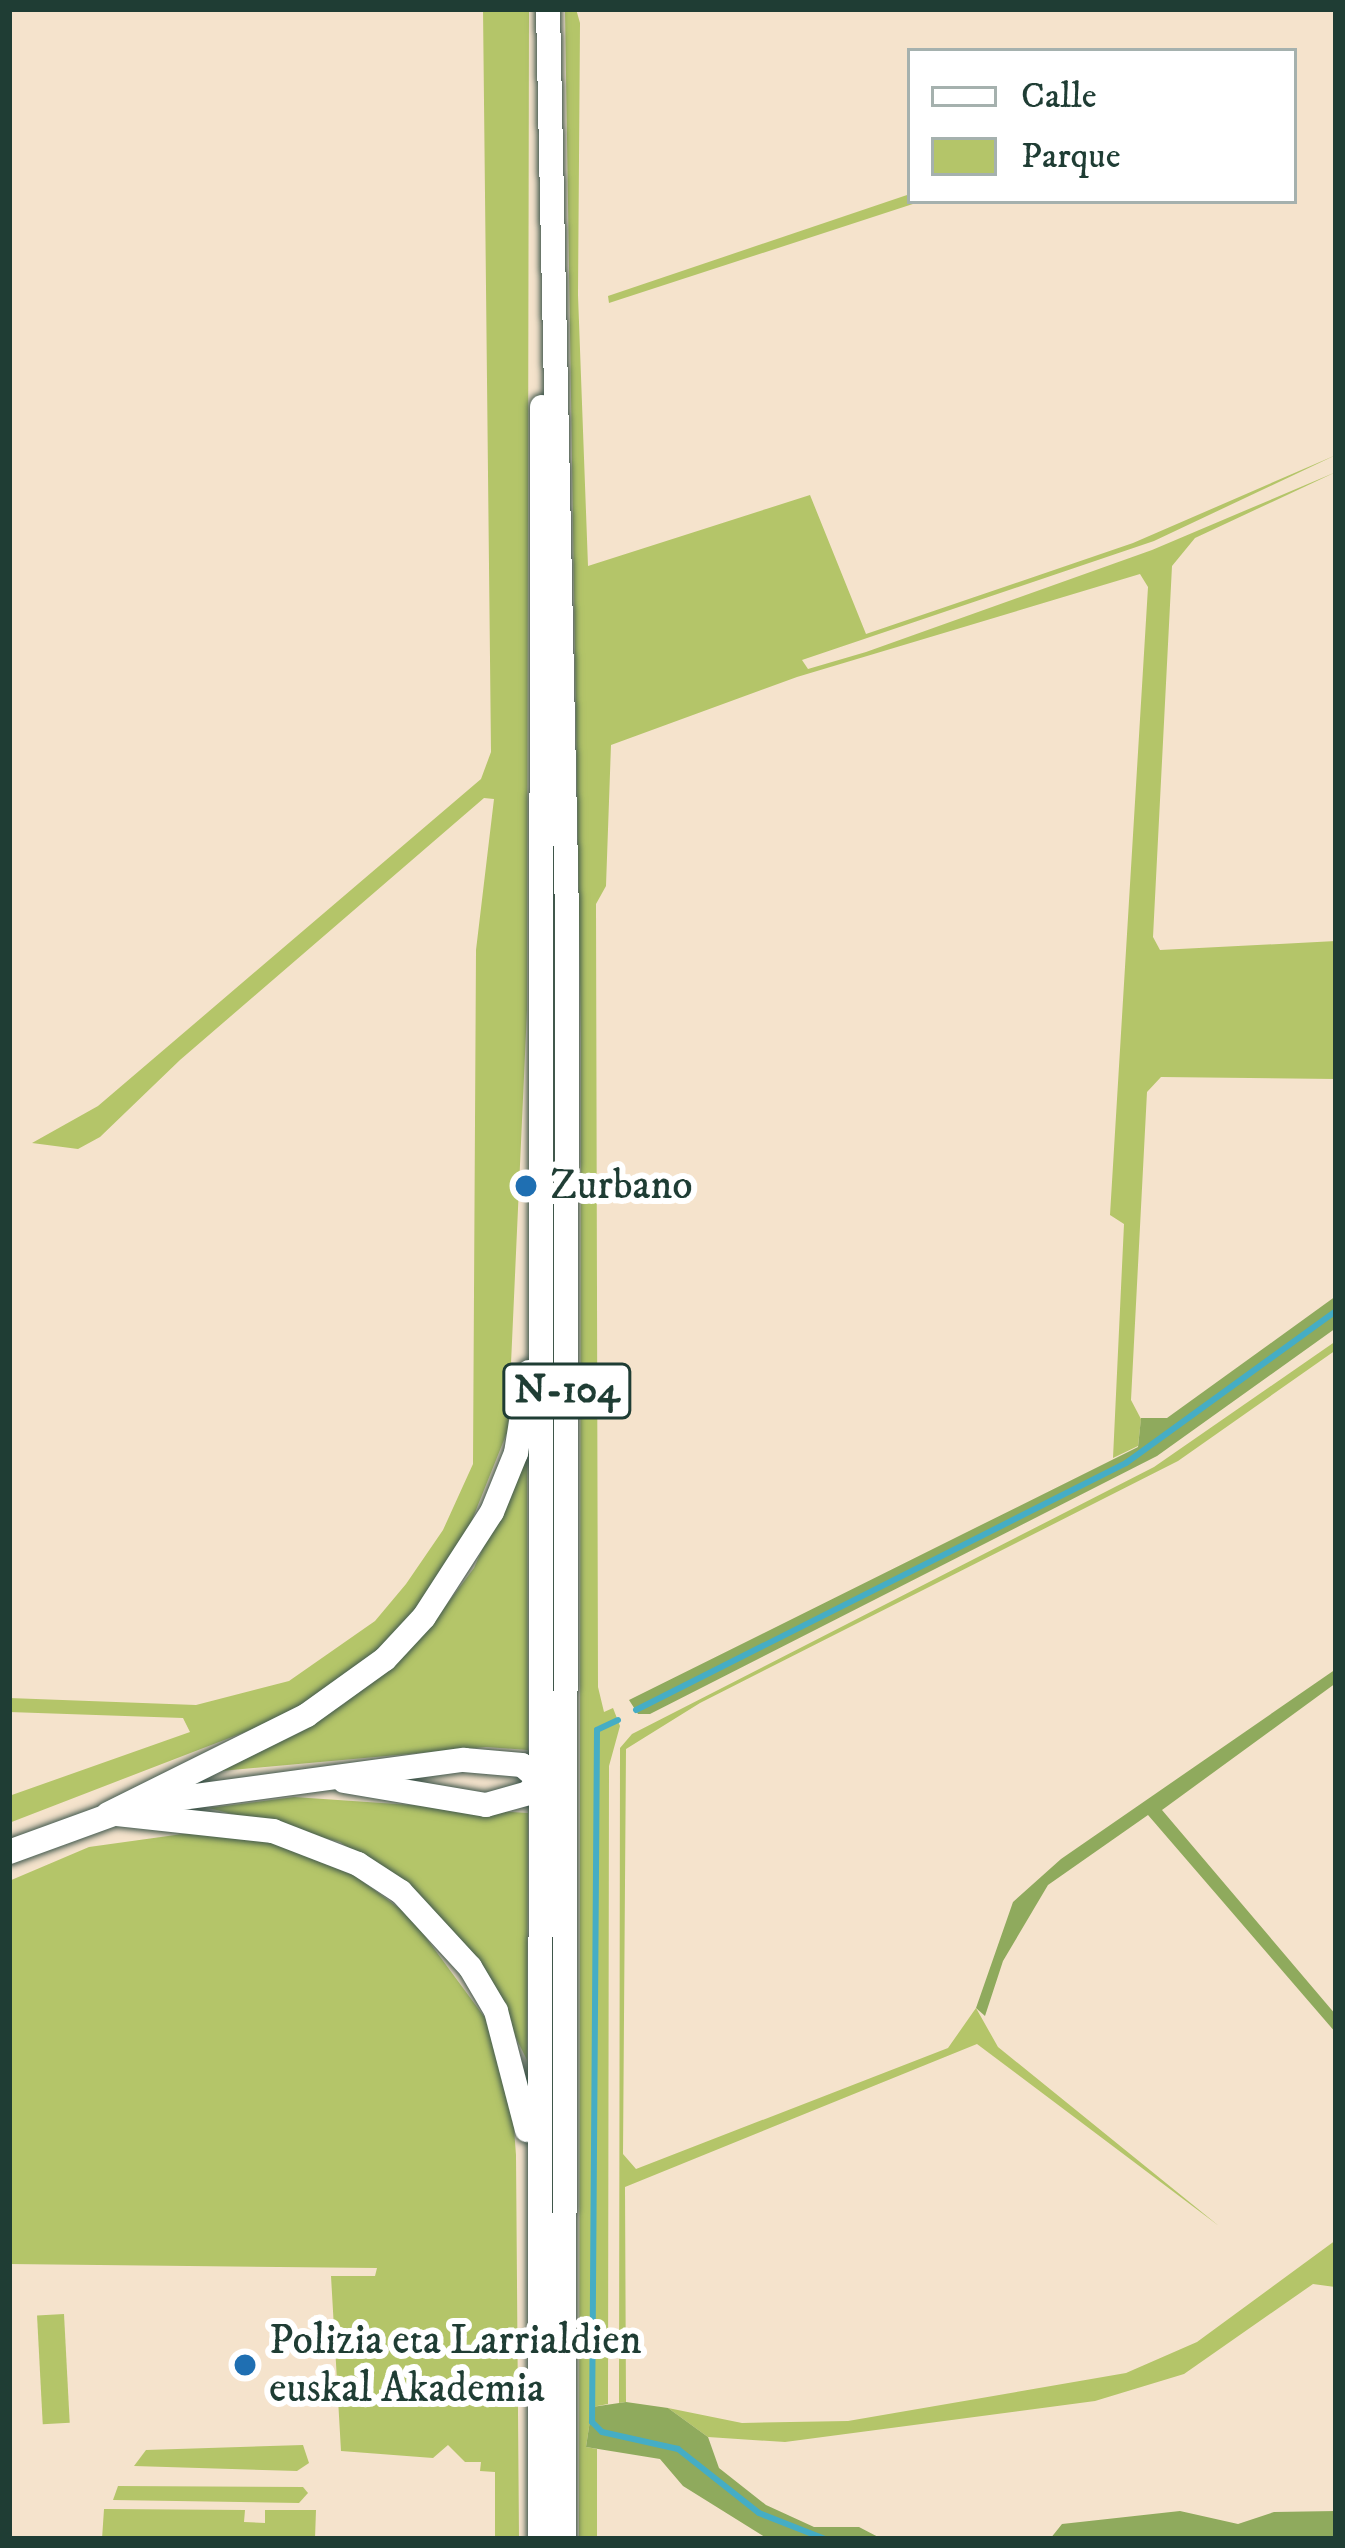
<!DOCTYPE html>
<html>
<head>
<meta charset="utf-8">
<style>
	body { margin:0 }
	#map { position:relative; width:1345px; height:2548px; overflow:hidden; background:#f5e3cc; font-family:"IM FELL DW Pica",serif }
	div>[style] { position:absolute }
	.green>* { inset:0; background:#b4c569; transform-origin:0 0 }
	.forest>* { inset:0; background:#8faa5d }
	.stream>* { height:6px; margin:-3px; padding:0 3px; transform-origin:3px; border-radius:3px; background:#45adc5 }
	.roads { filter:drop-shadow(0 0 3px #3f564b) drop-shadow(0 0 3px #3f564b) }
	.major>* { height:24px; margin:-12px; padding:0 12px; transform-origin:12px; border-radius:12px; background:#fff }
	.dots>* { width:33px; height:33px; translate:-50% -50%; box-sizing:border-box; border:6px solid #fff; border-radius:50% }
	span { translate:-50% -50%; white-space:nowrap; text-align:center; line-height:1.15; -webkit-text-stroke:12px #fff; paint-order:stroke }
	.shield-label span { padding:3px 9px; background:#fff; border:3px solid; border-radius:9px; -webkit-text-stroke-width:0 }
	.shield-label { font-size:39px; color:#1f3d34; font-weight:700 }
	.poi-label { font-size:42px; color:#1f3d34 }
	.left { translate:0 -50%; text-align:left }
	.frame { position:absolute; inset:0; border:12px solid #1f3d34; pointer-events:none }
	.legend { position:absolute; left:907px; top:48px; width:390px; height:156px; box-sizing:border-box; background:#fff; border:3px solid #a5b1ae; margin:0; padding:15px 21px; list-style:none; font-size:36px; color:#1f3d34 }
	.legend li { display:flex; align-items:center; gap:24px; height:60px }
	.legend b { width:60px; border:3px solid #a5b1ae }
</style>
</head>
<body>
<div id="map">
	<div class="green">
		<i style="clip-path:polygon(483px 9px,529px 9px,527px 1010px,508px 1430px,460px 1550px,432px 1590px,386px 1645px,328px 1691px,268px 1723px,9px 1823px,9px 1796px,190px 1732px,183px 1718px,9px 1712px,9px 1698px,196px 1705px,289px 1681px,375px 1621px,406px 1584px,443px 1530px,473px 1464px,476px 950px,494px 799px,484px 798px,180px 1060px,100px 1137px,78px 1149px,32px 1143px,98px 1106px,481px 779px,491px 752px)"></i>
		<i style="clip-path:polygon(565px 9px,576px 9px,580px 23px,578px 295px,588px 566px,810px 495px,866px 634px,1133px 543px,1336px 455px,1154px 541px,802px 660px,808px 669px,866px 652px,1152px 550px,1336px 472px,1195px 538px,1172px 566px,1153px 937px,1160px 950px,1336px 941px,1336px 1079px,1161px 1077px,1147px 1092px,1131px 1400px,1141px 1419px,1138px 1446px,1113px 1458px,1124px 1224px,1110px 1215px,1148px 587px,1140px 574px,797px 677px,611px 745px,606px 886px,596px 904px,598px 1687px,604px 1712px,613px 1708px,620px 1726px,609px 1766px,608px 2404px,592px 2407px,586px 2447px,597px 2449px,597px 2539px,579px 2539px,581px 1040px)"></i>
		<i style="clip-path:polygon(910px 194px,922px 201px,609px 303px,608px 296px)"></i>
		<i style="clip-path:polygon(1336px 1341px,1336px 1350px,1178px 1461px,700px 1703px,626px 1749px,623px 2154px,636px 2169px,948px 2048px,976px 2008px,998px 2047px,1219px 2226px,977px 2044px,625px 2187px,626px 2402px,619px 2403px,620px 1748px,632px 1734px,1154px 1467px)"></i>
		<i style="clip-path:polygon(527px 1449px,528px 1750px,486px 1747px,221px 1771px,344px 1704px,435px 1620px,474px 1568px)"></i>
		<i style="clip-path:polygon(294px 1797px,528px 1813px,527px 2060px,484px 1974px,423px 1898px,340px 1842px,209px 1808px)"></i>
		<i style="clip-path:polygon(204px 1831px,265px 1840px,355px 1876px,410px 1916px,491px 2026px,511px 2088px,516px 2155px,519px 2539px,495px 2539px,495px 2472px,480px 2471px,481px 2462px,465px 2462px,448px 2445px,433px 2458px,341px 2451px,331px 2276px,375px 2276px,377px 2268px,9px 2264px,9px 1881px,89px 1847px)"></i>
		<i style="clip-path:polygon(1336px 2240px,1336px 2335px,1335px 2287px,1313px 2284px,1184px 2374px,1095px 2401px,785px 2442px,708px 2437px,668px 2408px,742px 2423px,848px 2421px,1126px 2373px,1197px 2342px)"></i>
		<i style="left:64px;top:2314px;width:109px;height:27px;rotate:87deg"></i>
		<i style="clip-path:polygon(303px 2445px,309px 2463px,297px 2471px,134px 2466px,146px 2450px)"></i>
		<i style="clip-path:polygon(118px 2486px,303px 2487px,308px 2493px,299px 2503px,113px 2500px)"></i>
		<i style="clip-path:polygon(104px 2509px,245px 2510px,244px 2522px,265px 2523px,265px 2510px,316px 2510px,315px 2539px,102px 2539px)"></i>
	</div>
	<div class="forest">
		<i style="clip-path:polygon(1336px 1296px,1336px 1328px,1157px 1456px,650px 1714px,638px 1714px,629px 1700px,1138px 1447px,1141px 1418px,1167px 1418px)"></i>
		<i style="clip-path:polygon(1336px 1669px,1336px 1683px,1162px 1810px,1336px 2015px,1336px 2033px,1148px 1815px,1048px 1885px,1003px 1961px,985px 2016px,976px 2008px,1013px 1902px,1061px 1859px)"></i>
		<i style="clip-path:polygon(626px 2402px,668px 2408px,708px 2437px,719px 2468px,766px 2505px,814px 2527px,859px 2527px,882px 2539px,768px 2539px,683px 2486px,660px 2459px,586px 2447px,592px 2407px)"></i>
		<i style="clip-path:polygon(1180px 2511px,1238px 2524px,1274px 2512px,1336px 2511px,1336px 2539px,1050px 2539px,1062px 2524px)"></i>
	</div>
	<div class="stream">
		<i style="left:636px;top:1710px;width:549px;rotate:-26.75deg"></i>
		<i style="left:1126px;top:1463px;width:259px;rotate:-35.9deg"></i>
		<i style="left:618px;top:1720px;width:23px;rotate:155deg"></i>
		<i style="left:597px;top:1730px;width:692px;rotate:90.41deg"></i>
		<i style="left:592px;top:2422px;width:14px;rotate:45deg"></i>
		<i style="left:602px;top:2432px;width:78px;rotate:12.6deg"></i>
		<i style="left:678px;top:2449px;width:103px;rotate:38.3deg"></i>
		<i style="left:759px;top:2513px;width:71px;rotate:21.5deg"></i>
		<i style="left:1125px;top:2539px;width:63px"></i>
	</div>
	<div class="roads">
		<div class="major">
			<i style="left:548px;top:9px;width:910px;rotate:88.8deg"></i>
			<i style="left:567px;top:919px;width:1620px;rotate:90.11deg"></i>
			<i style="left:344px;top:1781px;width:144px;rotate:9.6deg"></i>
			<i style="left:486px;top:1805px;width:45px;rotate:-15.6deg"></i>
			<i style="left:529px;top:1793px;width:22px;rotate:-58deg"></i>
			<i style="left:159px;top:1801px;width:308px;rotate:-7.7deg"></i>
			<i style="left:464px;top:1760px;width:58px;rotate:4.9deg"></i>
			<i style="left:522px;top:1765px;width:29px;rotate:41deg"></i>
			<i style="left:108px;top:1814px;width:222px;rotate:-26.4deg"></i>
			<i style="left:307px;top:1715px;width:96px;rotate:-35.7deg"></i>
			<i style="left:385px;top:1659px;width:57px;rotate:-47.1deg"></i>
			<i style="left:424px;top:1617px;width:125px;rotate:-57.1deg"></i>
			<i style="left:492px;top:1512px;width:64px;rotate:-67.9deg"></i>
			<i style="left:516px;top:1453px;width:82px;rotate:-80.9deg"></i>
			<i style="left:117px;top:1814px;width:157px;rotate:6.2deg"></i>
			<i style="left:273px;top:1831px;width:91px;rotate:21.2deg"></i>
			<i style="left:358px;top:1864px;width:51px;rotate:33.1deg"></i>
			<i style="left:401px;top:1892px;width:102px;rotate:47.4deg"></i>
			<i style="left:470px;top:1967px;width:51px;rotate:59.4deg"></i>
			<i style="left:496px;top:2011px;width:123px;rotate:75.4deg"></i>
			<i style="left:9px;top:1852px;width:117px;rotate:-20deg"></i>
			<i style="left:540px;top:2539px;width:2132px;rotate:-89.95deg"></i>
		</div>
	</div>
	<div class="dots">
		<i style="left:526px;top:1186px;background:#1f6fb2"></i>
		<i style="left:245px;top:2365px;background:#1f6fb2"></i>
	</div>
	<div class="shield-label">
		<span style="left:567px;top:1391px">N-104</span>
	</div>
	<div class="poi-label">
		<span class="left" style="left:550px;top:1186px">Zurbano</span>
		<span class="left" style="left:269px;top:2365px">Polizia eta Larrialdien<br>euskal Akademia</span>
	</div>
	<div class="frame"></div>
	<ul class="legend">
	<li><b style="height:15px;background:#fff"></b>Calle</li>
	<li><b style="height:33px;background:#b4c569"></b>Parque</li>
	</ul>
</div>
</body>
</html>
